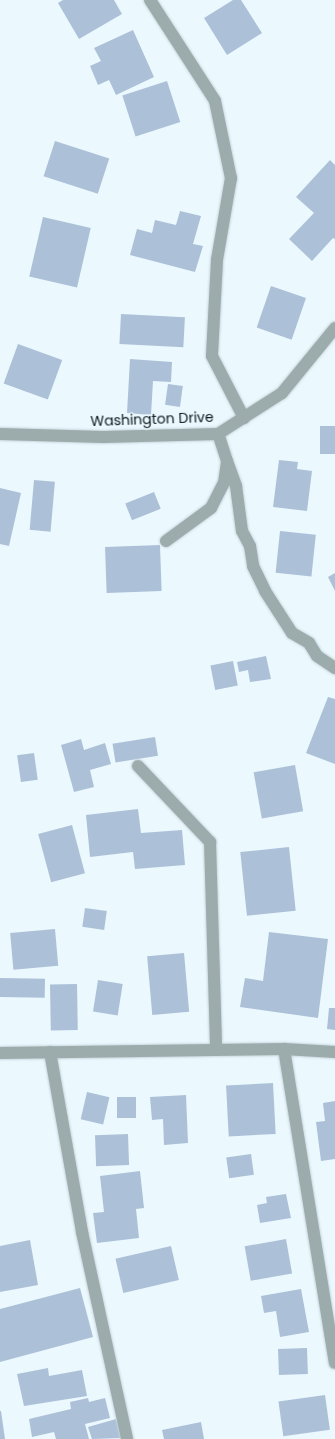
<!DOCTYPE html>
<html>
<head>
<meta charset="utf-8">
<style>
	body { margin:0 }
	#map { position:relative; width:335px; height:1439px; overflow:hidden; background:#ebf8fe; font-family:Poppins,sans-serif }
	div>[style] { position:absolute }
	.building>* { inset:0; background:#acc1d8; transform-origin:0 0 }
	.roads { filter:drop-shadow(0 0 1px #c7d4da) drop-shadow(0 0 1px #c7d4da) }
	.minor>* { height:12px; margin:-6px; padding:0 6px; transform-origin:6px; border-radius:6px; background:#9cacad }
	span { translate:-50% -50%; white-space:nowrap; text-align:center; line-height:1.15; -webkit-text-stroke:3px #ebf8fe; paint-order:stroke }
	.street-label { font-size:14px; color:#0c181d }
</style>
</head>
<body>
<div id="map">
	<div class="building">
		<i style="clip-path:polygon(63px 0,114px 0,122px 14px,79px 39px,58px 3px)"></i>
		<i style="clip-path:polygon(233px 0,241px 0,262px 33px,227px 55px,204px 18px)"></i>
		<i style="clip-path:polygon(133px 30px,154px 77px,116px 95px,109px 80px,98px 85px,90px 66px,101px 61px,94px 48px)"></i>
		<i style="left:167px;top:81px;width:43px;height:47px;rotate:72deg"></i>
		<i style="left:55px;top:141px;width:57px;height:37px;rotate:18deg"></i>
		<i style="clip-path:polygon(330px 160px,335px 165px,335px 239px,333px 238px,312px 261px,289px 239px,314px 213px,296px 197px)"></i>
		<i style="clip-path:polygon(180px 211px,201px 216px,193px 244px,203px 246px,195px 272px,130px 255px,137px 229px,152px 233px,155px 220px,176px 225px)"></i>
		<i style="left:43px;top:217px;width:49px;height:61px;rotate:13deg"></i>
		<i style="left:271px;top:286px;width:37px;height:44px;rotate:19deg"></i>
		<i style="left:121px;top:314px;width:64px;height:30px;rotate:3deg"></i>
		<i style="left:18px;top:344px;width:47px;height:42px;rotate:20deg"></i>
		<i style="clip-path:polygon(130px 359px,172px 362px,171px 382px,153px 381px,151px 415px,127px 413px)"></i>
		<i style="left:168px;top:384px;width:15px;height:21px;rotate:8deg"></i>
		<i style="left:320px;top:426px;width:15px;height:28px"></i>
		<i style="clip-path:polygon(279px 460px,298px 462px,297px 469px,312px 471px,307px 511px,273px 507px)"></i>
		<i style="left:34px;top:480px;width:21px;height:50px;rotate:5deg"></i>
		<i style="clip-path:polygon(0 488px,21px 493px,9px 546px,0 544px)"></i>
		<i style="left:154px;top:492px;width:18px;height:31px;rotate:68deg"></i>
		<i style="left:280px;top:531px;width:36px;height:42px;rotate:6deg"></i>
		<i style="left:160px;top:545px;width:46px;height:55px;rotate:88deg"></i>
		<i style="clip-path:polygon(335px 573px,335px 591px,328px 577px)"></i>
		<i style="clip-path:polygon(266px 656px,271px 679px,250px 682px,248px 670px,239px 672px,237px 662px)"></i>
		<i style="left:233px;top:661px;width:25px;height:23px;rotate:79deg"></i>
		<i style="clip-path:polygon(328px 697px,335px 699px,335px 764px,306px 753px)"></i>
		<i style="left:155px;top:737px;width:19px;height:43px;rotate:81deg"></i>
		<i style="clip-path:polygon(81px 739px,84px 750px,105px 743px,111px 764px,90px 770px,94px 787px,74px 792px,61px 745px)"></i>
		<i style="left:34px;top:753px;width:27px;height:17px;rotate:82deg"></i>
		<i style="left:295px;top:765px;width:47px;height:42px;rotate:80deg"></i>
		<i style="clip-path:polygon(138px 809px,141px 833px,182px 830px,185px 865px,135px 869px,133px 852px,90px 857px,86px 815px)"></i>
		<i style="left:72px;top:825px;width:50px;height:35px;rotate:75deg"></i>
		<i style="left:289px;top:847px;width:64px;height:49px;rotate:84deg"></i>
		<i style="left:85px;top:908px;width:22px;height:19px;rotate:8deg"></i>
		<i style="left:55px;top:929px;width:37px;height:45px;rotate:85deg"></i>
		<i style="clip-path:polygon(269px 932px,328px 939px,318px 1018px,240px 1007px,245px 978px,263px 981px)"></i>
		<i style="left:184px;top:953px;width:59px;height:37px;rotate:85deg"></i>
		<i style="left:0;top:978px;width:45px;height:19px;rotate:1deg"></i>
		<i style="left:98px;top:980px;width:25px;height:32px;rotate:9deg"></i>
		<i style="left:77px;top:984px;width:46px;height:27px;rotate:89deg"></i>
		<i style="clip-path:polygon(329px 1008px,335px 1008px,335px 1030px,327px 1029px)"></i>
		<i style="left:273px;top:1083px;width:51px;height:47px;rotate:87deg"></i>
		<i style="left:87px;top:1092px;width:23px;height:28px;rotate:13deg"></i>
		<i style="clip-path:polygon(186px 1095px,188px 1143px,164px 1145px,163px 1119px,152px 1120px,150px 1097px)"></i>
		<i style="left:117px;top:1097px;width:19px;height:21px"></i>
		<i style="clip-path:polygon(335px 1101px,335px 1159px,321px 1161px,316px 1122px,325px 1121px,323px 1103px)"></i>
		<i style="left:128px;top:1134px;width:31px;height:33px;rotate:88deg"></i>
		<i style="left:251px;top:1154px;width:21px;height:25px;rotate:82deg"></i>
		<i style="clip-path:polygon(140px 1171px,144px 1208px,136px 1209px,139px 1238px,97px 1243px,93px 1213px,104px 1212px,100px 1176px)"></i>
		<i style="clip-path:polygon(286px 1194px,291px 1218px,260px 1223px,257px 1205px,267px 1203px,266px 1197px)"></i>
		<i style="left:286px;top:1239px;width:35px;height:42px;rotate:80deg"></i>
		<i style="clip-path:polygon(30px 1240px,38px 1285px,0 1292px,0 1246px)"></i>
		<i style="left:171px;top:1246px;width:35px;height:57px;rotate:77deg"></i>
		<i style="clip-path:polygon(80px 1288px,93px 1337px,0 1362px,0 1309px)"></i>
		<i style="clip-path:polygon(301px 1289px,309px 1332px,280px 1337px,276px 1311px,264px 1313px,261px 1296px)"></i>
		<i style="left:307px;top:1348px;width:26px;height:29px;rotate:88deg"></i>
		<i style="clip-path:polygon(48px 1368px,49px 1376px,82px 1370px,87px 1396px,24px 1406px,17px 1374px)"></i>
		<i style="left:325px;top:1395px;width:35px;height:47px;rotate:82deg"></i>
		<i style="clip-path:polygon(88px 1398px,89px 1402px,105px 1398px,110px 1418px,85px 1424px,89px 1439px,56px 1439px,54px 1432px,32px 1437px,29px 1419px,71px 1409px,70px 1402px)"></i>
		<i style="clip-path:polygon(0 1411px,1px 1411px,5px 1439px,0 1439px)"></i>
		<i style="clip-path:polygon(116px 1419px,122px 1438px,92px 1439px,88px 1427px)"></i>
		<i style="clip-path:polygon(201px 1422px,204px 1439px,164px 1439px,162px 1430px)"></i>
	</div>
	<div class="roads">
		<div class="minor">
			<i style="left:150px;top:0;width:120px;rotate:57.2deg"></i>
			<i style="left:215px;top:101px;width:79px;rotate:78.3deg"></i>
			<i style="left:231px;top:178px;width:83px;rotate:99.7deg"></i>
			<i style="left:217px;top:260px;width:96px;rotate:93deg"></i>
			<i style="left:212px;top:356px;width:70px;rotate:62.7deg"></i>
			<i style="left:0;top:434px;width:103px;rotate:1.7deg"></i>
			<i style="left:103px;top:437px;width:115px;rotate:-1.5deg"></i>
			<i style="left:218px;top:434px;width:76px;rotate:-32.6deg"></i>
			<i style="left:282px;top:393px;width:84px;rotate:-50.8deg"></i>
			<i style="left:227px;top:461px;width:27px;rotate:70deg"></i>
			<i style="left:236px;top:486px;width:45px;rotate:82.4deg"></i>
			<i style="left:242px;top:531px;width:17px;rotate:62deg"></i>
			<i style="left:250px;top:546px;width:20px;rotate:81deg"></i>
			<i style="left:253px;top:566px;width:28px;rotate:64deg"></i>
			<i style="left:265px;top:591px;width:50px;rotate:57.3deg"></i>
			<i style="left:292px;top:633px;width:20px;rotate:30deg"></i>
			<i style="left:309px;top:643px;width:15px;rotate:58deg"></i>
			<i style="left:317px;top:656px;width:22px;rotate:34deg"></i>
			<i style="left:166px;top:541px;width:56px;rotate:-36.3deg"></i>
			<i style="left:211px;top:508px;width:28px;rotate:-63deg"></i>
			<i style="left:224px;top:483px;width:22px;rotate:-82deg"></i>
			<i style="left:227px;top:461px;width:28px;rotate:-108deg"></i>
			<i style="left:138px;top:766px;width:105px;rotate:46.5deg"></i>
			<i style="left:210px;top:842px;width:208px;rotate:88.3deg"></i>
			<i style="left:284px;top:1049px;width:318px;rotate:80.8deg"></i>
			<i style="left:50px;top:1052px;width:183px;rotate:79.9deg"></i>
			<i style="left:82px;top:1232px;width:212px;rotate:77.7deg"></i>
			<i style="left:0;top:1053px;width:284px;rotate:-0.8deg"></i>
			<i style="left:284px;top:1049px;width:51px;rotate:3.4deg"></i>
		</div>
	</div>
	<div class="street-label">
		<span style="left:152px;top:419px;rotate:-2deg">Washington Drive</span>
	</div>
</div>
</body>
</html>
